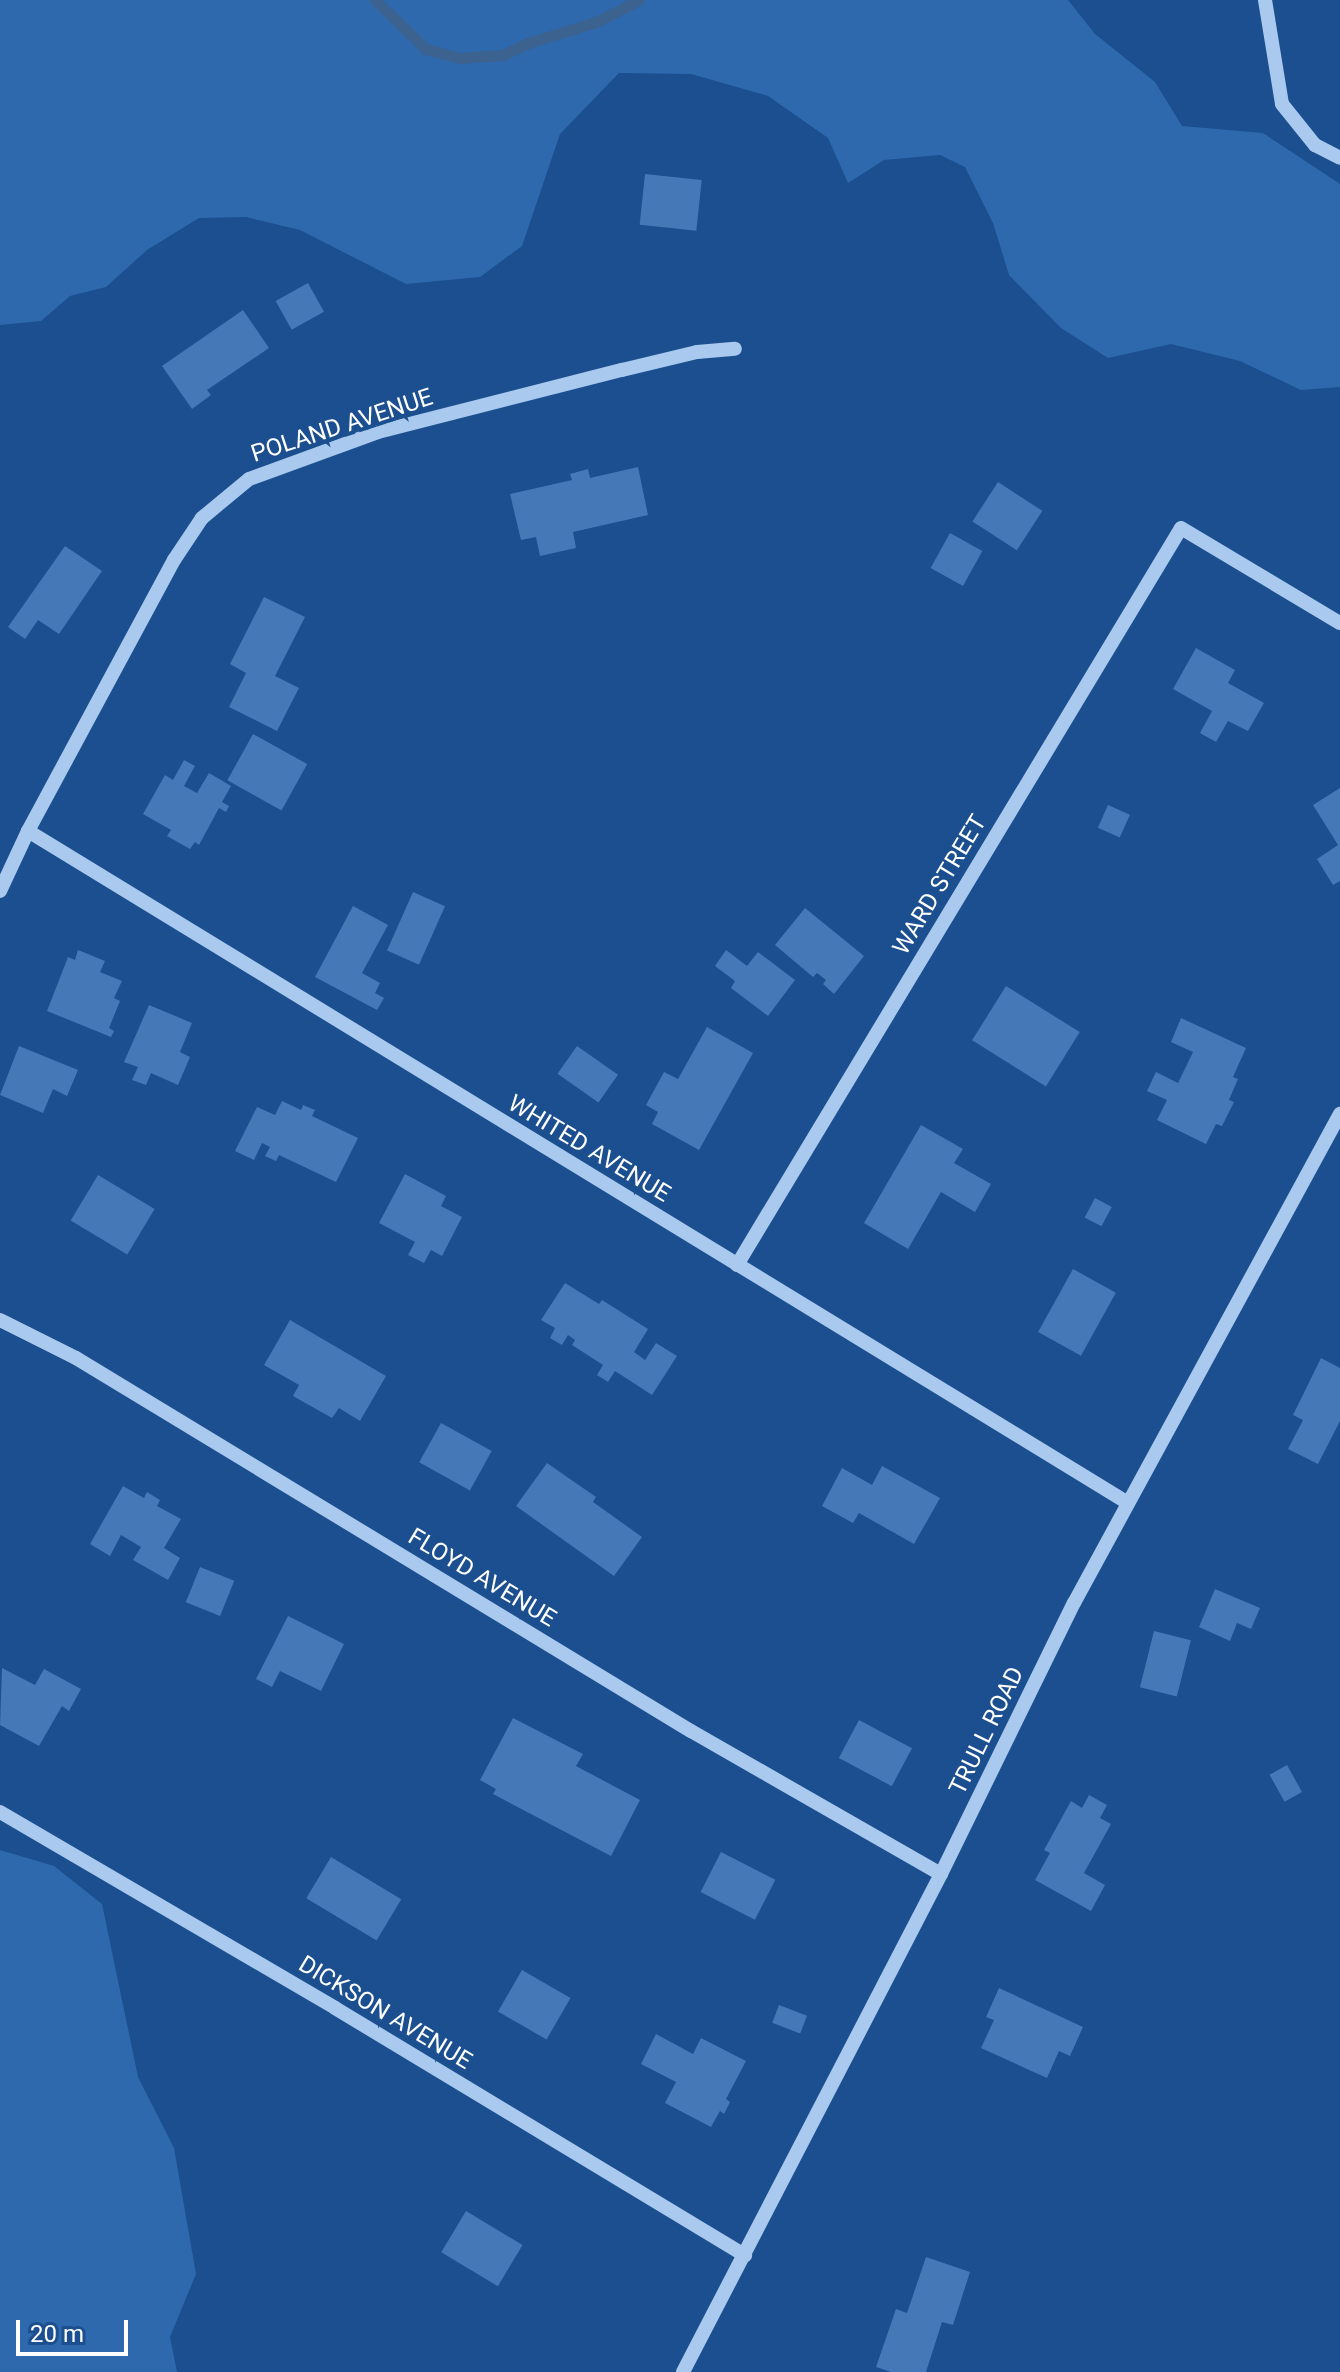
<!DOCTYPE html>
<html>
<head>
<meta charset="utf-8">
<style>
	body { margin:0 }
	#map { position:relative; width:1340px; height:2372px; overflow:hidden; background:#1b4f8f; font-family:Roboto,sans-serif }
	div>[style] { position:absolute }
	.green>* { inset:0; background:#2e69ad }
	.stream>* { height:11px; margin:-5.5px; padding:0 5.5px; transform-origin:5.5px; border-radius:5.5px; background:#3c6290 }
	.building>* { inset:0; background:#4478b7; transform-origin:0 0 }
	.minor>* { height:14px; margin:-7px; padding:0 7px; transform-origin:7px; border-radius:7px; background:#a9c9ee }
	span { translate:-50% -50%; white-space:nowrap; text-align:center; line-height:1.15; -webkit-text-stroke:8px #1b4f8f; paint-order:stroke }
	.street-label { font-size:24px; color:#fff }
	.scale { position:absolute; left:16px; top:2320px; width:112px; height:36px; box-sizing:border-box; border:4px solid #fff; border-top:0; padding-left:10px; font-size:24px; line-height:28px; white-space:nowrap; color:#fff; -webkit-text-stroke:6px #1b4f8f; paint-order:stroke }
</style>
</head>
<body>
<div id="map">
	<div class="green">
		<i style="clip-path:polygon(0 0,1068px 0,1095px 34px,1155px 82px,1182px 126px,1263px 133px,1340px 184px,1340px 387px,1301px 390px,1240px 361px,1171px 344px,1108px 358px,1061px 328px,1009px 275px,993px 223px,965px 167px,940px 155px,884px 160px,848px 183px,828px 138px,768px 96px,691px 74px,619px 73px,560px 134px,522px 246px,480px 277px,406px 284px,300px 230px,246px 217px,199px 218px,147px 250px,106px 287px,70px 296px,41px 321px,0 325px)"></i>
		<i style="clip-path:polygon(0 1850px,54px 1866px,102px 1904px,138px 2077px,174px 2148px,196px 2274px,170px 2337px,177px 2372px,0 2372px)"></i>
	</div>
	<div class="stream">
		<i style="left:375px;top:0;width:71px;rotate:43.9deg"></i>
		<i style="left:426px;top:49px;width:35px;rotate:15deg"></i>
		<i style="left:460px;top:58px;width:43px;rotate:-4deg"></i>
		<i style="left:503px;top:55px;width:28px;rotate:-26deg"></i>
		<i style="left:528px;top:43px;width:71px;rotate:-17.2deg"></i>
		<i style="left:596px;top:22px;width:48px;rotate:-27.1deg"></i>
	</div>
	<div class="building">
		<i style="left:645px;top:174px;width:57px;height:51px;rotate:6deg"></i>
		<i style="left:308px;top:283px;width:33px;height:37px;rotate:61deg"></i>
		<i style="clip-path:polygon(243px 310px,269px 348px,207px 390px,211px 395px,192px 409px,162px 366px)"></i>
		<i style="clip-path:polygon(638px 467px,648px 515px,573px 532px,576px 548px,540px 556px,536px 537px,521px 540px,510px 494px,572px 480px,570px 474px,588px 469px,590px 478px)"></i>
		<i style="left:998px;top:482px;width:53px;height:47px;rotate:33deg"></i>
		<i style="left:950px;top:533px;width:37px;height:40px;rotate:29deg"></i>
		<i style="clip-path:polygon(65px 546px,102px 571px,59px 634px,38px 620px,25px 639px,8px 627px)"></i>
		<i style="clip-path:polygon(264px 597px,305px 617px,275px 676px,299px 688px,277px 731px,229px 707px,246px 673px,230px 664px)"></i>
		<i style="clip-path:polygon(1196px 648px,1235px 670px,1228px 683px,1264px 703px,1248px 731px,1228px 721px,1216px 742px,1200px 733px,1212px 711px,1173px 689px)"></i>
		<i style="left:253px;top:734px;width:62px;height:53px;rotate:29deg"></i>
		<i style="clip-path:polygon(184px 760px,195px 766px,184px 786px,197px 793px,209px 773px,231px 786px,222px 802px,229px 806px,226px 812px,219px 808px,199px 845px,195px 842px,190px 849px,167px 836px,171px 830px,143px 814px,165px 775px,173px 780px)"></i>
		<i style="clip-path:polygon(1340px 788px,1340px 881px,1333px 885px,1317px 859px,1338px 845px,1313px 805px)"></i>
		<i style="left:1108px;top:805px;width:24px;height:25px;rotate:24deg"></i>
		<i style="left:413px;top:892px;width:35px;height:64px;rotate:24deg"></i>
		<i style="clip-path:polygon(353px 906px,388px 925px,362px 973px,380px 983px,375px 993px,384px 998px,377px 1010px,315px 977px)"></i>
		<i style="clip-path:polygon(805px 908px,864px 956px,834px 994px,823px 984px,826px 980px,817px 973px,813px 977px,775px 945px)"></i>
		<i style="clip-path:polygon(78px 950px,105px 961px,100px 972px,122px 981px,114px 998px,120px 1001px,109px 1028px,114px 1031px,111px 1037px,47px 1011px,68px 957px,75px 960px)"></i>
		<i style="clip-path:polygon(726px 950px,747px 966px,758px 952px,795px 980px,768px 1016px,731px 988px,735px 981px,715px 966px)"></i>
		<i style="left:1006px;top:986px;width:87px;height:64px;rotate:32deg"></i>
		<i style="clip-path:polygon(149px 1005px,192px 1023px,180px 1052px,190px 1057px,178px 1085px,151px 1073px,146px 1085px,132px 1080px,138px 1067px,124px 1062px)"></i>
		<i style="clip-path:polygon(1181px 1018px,1246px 1048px,1233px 1077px,1238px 1079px,1229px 1100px,1234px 1102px,1222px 1126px,1216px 1124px,1206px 1144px,1157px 1120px,1167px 1100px,1147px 1091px,1156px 1072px,1178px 1083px,1193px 1052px,1171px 1042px)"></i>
		<i style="clip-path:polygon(707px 1027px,753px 1053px,699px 1150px,652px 1124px,658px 1112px,646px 1105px,664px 1072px,678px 1079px)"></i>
		<i style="clip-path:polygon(19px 1046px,78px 1070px,67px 1096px,53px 1089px,43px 1113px,0 1095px)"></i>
		<i style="left:577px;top:1046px;width:50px;height:34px;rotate:35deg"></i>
		<i style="clip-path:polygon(282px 1101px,301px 1110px,303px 1105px,315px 1110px,312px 1116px,358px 1138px,336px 1182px,279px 1155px,276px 1161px,265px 1156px,270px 1147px,262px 1143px,254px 1160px,235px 1151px,257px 1107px,275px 1115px)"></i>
		<i style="clip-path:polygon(921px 1125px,963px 1149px,954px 1163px,991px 1184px,975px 1212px,941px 1192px,908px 1249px,864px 1223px)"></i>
		<i style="clip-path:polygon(405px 1174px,446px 1196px,441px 1206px,462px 1217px,442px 1256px,431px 1250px,424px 1263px,408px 1255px,415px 1242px,379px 1223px)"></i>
		<i style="left:98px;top:1175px;width:66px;height:53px;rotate:31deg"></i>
		<i style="left:1095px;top:1198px;width:19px;height:22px;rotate:28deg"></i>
		<i style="left:1073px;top:1269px;width:49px;height:72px;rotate:29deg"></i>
		<i style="clip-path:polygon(565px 1283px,599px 1304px,602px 1300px,648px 1329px,634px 1352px,645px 1360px,656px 1343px,677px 1356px,652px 1395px,615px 1371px,608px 1382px,597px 1375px,603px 1365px,572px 1345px,575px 1340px,568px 1335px,562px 1345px,550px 1338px,555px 1328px,541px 1320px)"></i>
		<i style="clip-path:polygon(290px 1320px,386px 1376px,360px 1421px,339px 1408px,332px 1418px,293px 1396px,299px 1385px,264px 1365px)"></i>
		<i style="clip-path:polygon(1321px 1358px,1340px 1368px,1340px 1421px,1318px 1464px,1288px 1449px,1303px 1420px,1293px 1415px)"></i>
		<i style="left:441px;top:1423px;width:58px;height:45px;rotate:29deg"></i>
		<i style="clip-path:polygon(547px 1463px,596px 1497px,593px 1502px,642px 1537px,614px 1576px,516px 1506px)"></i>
		<i style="clip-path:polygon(882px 1466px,940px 1498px,914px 1544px,859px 1513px,853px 1523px,822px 1506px,842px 1468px,872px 1485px)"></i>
		<i style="clip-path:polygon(123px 1486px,144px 1498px,147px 1492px,160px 1500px,157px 1506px,181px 1519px,164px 1548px,180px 1558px,168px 1580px,133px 1560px,141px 1547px,121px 1535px,110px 1556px,90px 1544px)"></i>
		<i style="left:200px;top:1567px;width:37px;height:38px;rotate:22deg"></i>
		<i style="clip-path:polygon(1215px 1589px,1260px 1608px,1251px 1629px,1237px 1623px,1230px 1641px,1199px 1627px)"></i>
		<i style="clip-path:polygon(288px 1616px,344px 1644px,321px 1691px,280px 1671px,272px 1687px,256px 1679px)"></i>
		<i style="left:1154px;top:1631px;width:38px;height:58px;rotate:14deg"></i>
		<i style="clip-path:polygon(2px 1668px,35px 1685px,44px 1669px,81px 1689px,69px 1711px,62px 1706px,39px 1746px,0 1725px)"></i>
		<i style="clip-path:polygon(513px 1718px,583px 1754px,576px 1766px,640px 1800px,611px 1856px,493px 1794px,496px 1789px,480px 1780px)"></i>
		<i style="left:859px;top:1720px;width:60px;height:43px;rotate:28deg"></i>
		<i style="left:1287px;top:1765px;width:31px;height:20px;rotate:61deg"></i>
		<i style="clip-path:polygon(1089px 1795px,1107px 1805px,1100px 1818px,1111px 1824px,1084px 1873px,1105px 1885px,1091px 1911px,1035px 1880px,1050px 1853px,1044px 1850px,1071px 1801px,1082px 1808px)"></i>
		<i style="left:721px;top:1852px;width:61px;height:45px;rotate:27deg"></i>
		<i style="left:331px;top:1857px;width:82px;height:48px;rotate:31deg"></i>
		<i style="left:522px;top:1970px;width:56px;height:48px;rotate:30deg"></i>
		<i style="clip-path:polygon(999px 1988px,1083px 2027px,1070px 2056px,1059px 2051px,1047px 2078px,981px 2048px,994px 2020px,986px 2017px)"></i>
		<i style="left:779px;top:2005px;width:30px;height:19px;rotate:21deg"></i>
		<i style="clip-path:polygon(656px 2034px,693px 2054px,701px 2038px,746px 2061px,726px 2099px,730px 2102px,724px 2114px,720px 2111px,711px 2127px,665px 2103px,676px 2082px,641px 2064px)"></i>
		<i style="left:466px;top:2211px;width:66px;height:48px;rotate:31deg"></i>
		<i style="clip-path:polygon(926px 2257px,970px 2272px,953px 2325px,942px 2322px,926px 2372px,891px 2372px,876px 2367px,896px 2309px,907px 2313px)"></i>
	</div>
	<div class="minor">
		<i style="left:1265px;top:0;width:105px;rotate:80.7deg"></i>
		<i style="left:1282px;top:104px;width:53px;rotate:51.2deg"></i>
		<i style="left:1315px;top:145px;width:28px;rotate:27deg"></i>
		<i style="left:28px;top:831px;width:1289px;rotate:31.42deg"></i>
		<i style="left:0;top:891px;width:66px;rotate:-65deg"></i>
		<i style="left:28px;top:831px;width:308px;rotate:-61.7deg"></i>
		<i style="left:174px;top:560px;width:50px;rotate:-56.3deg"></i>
		<i style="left:202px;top:518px;width:61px;rotate:-39.7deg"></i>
		<i style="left:249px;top:479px;width:137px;rotate:-20deg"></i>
		<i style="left:378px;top:432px;width:252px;rotate:-14.3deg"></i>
		<i style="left:622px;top:370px;width:77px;rotate:-13.5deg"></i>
		<i style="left:697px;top:352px;width:38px;rotate:-5deg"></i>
		<i style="left:737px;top:1265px;width:860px;rotate:-58.93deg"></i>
		<i style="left:1181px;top:528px;width:185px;rotate:30.9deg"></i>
		<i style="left:0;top:1320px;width:85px;rotate:26.6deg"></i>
		<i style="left:76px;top:1358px;width:719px;rotate:31.24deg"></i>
		<i style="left:691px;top:1731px;width:288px;rotate:29.8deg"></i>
		<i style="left:0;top:1812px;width:388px;rotate:30.3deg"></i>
		<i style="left:335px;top:2008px;width:479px;rotate:31.1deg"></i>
		<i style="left:683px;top:2372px;width:561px;rotate:-62.61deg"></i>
		<i style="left:941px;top:1874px;width:302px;rotate:-63.9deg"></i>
		<i style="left:1074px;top:1603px;width:557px;rotate:-61.46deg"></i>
	</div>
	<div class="street-label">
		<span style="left:342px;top:426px;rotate:-18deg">POLAND AVENUE</span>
		<span style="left:940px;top:885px;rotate:-59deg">WARD STREET</span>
		<span style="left:589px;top:1149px;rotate:31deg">WHITED AVENUE</span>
		<span style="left:482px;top:1578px;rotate:31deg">FLOYD AVENUE</span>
		<span style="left:987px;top:1731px;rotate:-64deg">TRULL ROAD</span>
		<span style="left:385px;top:2013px;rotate:31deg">DICKSON AVENUE</span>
	</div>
	<div class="scale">20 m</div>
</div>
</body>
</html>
